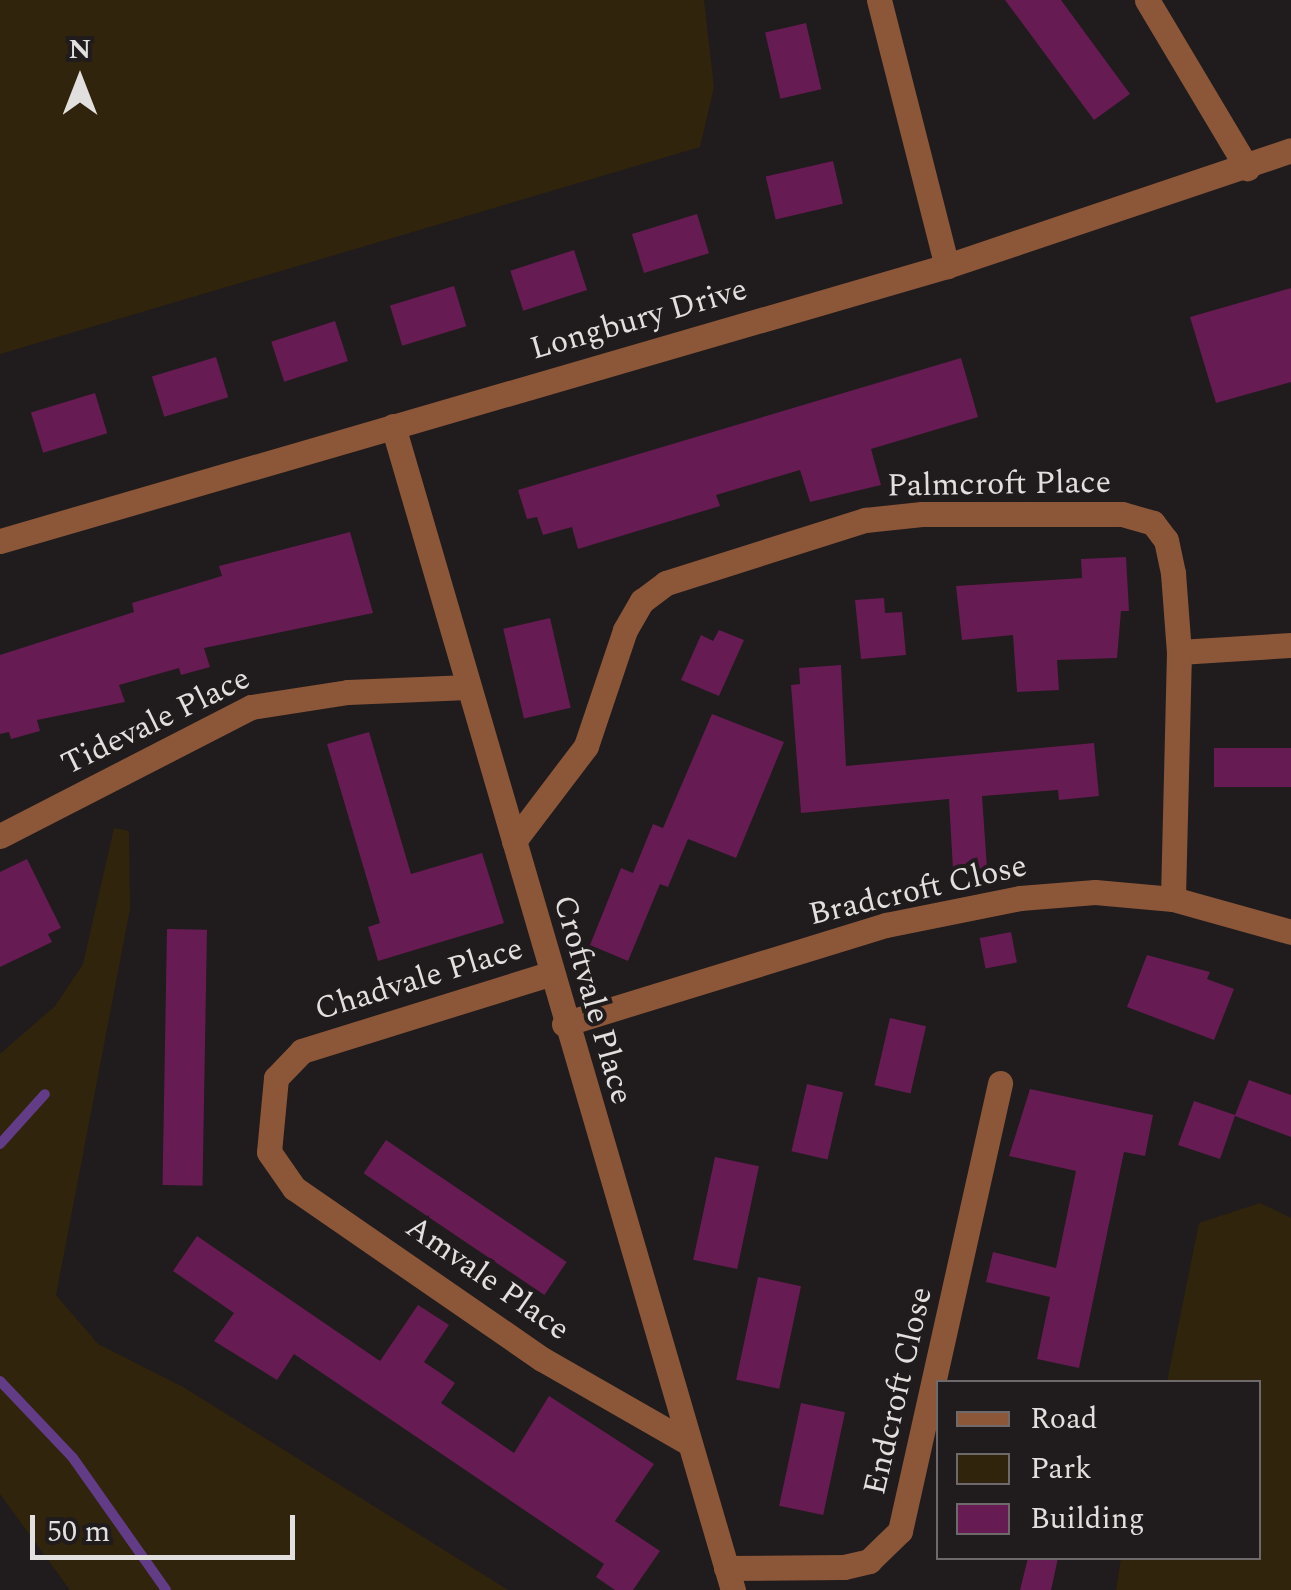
<!DOCTYPE html>
<html>
<head>
<meta charset="utf-8">
<style>
	body { margin:0 }
	#map { position:relative; width:1291px; height:1590px; overflow:hidden; background:#201b1c; font-family:Spectral,serif }
	div>[style] { position:absolute }
	.green>* { inset:0; background:#31240c }
	.stream>* { height:10px; margin:-5px; padding:0 5px; transform-origin:5px; border-radius:5px; background:#633c88 }
	.building>* { inset:0; background:#661b53; transform-origin:0 0 }
	.minor>* { height:25px; margin:-12.5px; padding:0 12.5px; transform-origin:12.5px; border-radius:12.5px; background:#8c5639 }
	span { translate:-50% -50%; white-space:nowrap; text-align:center; line-height:1.15; -webkit-text-stroke:8px #201b1c; paint-order:stroke }
	.street-label { font-size:32px; color:#e2dfdf }
	.legend { position:absolute; left:936px; top:1380px; width:325px; height:180px; box-sizing:border-box; background:#201b1c; border:2px solid #6e696a; margin:0; padding:12px 18px; list-style:none; font-size:30px; color:#e2dfdf }
	.legend li { display:flex; align-items:center; gap:20px; height:50px }
	.legend b { width:50px; border:2px solid #6e696a }
	.north { position:absolute; left:30px; top:30px; width:100px; height:100px; -webkit-text-stroke:8px #201b1c; paint-order:stroke; rotate:0deg; font-size:28px; font-weight:700; line-height:40px; text-align:center; color:#e2dfdf }
	.north::after { content:''; display:block; margin:auto; width:35px; height:45px; background:#e2dfdf; clip-path:polygon(50% 0,100% 100%,50% 72%,0 100%) }
	.scale { position:absolute; left:30px; top:1515px; width:265px; height:45px; box-sizing:border-box; border:5px solid #e2dfdf; border-top:0; padding-left:12px; font-size:30px; line-height:35px; white-space:nowrap; color:#e2dfdf; -webkit-text-stroke:8px #201b1c; paint-order:stroke }
</style>
</head>
<body>
<div id="map">
	<div class="green">
		<i style="clip-path:polygon(0 0,704px 0,714px 87px,700px 147px,0 354px)"></i>
		<i style="clip-path:polygon(114px 828px,129px 831px,130px 909px,56px 1295px,98px 1344px,183px 1387px,508px 1590px,70px 1590px,0 1494px,0 1054px,55px 1006px,83px 964px)"></i>
		<i style="clip-path:polygon(1260px 1203px,1291px 1218px,1291px 1590px,1116px 1590px,1121px 1558px,1258px 1558px,1258px 1382px,1167px 1382px,1199px 1223px)"></i>
	</div>
	<div class="stream">
		<i style="left:0;top:1144px;width:67px;rotate:-48deg"></i>
		<i style="left:0;top:1381px;width:106px;rotate:46.5deg"></i>
		<i style="left:73px;top:1458px;width:161px;rotate:54.8deg"></i>
	</div>
	<div class="building">
		<i style="clip-path:polygon(1005px 0,1061px 0,1130px 94px,1094px 120px)"></i>
		<i style="left:806px;top:23px;width:68px;height:42px;rotate:77deg"></i>
		<i style="left:833px;top:161px;width:44px;height:69px;rotate:77deg"></i>
		<i style="left:697px;top:214px;width:41px;height:68px;rotate:73deg"></i>
		<i style="left:574px;top:250px;width:42px;height:67px;rotate:72deg"></i>
		<i style="left:454px;top:286px;width:42px;height:67px;rotate:73deg"></i>
		<i style="clip-path:polygon(1291px 288px,1291px 382px,1216px 403px,1190px 317px)"></i>
		<i style="left:335px;top:321px;width:42px;height:67px;rotate:72deg"></i>
		<i style="left:216px;top:357px;width:42px;height:67px;rotate:73deg"></i>
		<i style="clip-path:polygon(961px 358px,978px 417px,871px 449px,881px 485px,810px 502px,800px 470px,716px 495px,720px 506px,578px 549px,572px 527px,543px 535px,537px 517px,527px 519px,518px 490px)"></i>
		<i style="left:95px;top:393px;width:42px;height:67px;rotate:73deg"></i>
		<i style="clip-path:polygon(350px 532px,373px 613px,204px 648px,210px 667px,181px 675px,179px 668px,119px 685px,125px 702px,37px 720px,40px 731px,11px 739px,9px 732px,0 734px,0 655px,134px 612px,132px 603px,222px 576px,219px 566px)"></i>
		<i style="clip-path:polygon(1126px 557px,1129px 611px,1121px 611px,1117px 658px,1057px 660px,1059px 690px,1017px 692px,1013px 635px,962px 640px,956px 586px,1082px 578px,1081px 559px)"></i>
		<i style="clip-path:polygon(884px 598px,885px 613px,902px 612px,906px 655px,861px 659px,855px 600px)"></i>
		<i style="left:550px;top:618px;width:92px;height:48px;rotate:77deg"></i>
		<i style="clip-path:polygon(719px 630px,744px 640px,719px 696px,681px 680px,701px 635px,713px 641px)"></i>
		<i style="clip-path:polygon(841px 665px,846px 766px,1094px 743px,1099px 796px,1059px 800px,1058px 790px,982px 796px,987px 868px,953px 870px,949px 799px,801px 813px,791px 685px,800px 684px,799px 668px)"></i>
		<i style="clip-path:polygon(712px 714px,784px 742px,736px 858px,688px 839px,668px 887px,660px 884px,628px 961px,590px 945px,621px 868px,633px 873px,653px 824px,663px 828px)"></i>
		<i style="clip-path:polygon(369px 732px,411px 874px,482px 853px,504px 923px,378px 961px,368px 927px,380px 923px,327px 744px)"></i>
		<i style="left:1291px;top:748px;width:39px;height:77px;rotate:90deg"></i>
		<i style="clip-path:polygon(27px 859px,61px 928px,48px 934px,52px 942px,0 967px,0 872px)"></i>
		<i style="left:167px;top:929px;width:40px;height:256px;rotate:1deg"></i>
		<i style="left:1011px;top:932px;width:31px;height:32px;rotate:79deg"></i>
		<i style="clip-path:polygon(1147px 955px,1210px 972px,1207px 979px,1234px 989px,1214px 1040px,1127px 1007px)"></i>
		<i style="left:890px;top:1018px;width:37px;height:69px;rotate:13deg"></i>
		<i style="clip-path:polygon(1249px 1080px,1291px 1095px,1291px 1137px,1235px 1116px,1220px 1159px,1178px 1145px,1194px 1101px,1235px 1115px)"></i>
		<i style="left:807px;top:1084px;width:37px;height:69px;rotate:13deg"></i>
		<i style="clip-path:polygon(1030px 1089px,1153px 1115px,1145px 1156px,1124px 1152px,1079px 1368px,1037px 1359px,1050px 1297px,986px 1282px,993px 1252px,1056px 1268px,1076px 1171px,1009px 1156px)"></i>
		<i style="left:386px;top:1140px;width:218px;height:40px;rotate:34deg"></i>
		<i style="left:715px;top:1157px;width:45px;height:105px;rotate:12deg"></i>
		<i style="clip-path:polygon(197px 1236px,380px 1361px,418px 1305px,449px 1325px,424px 1362px,455px 1383px,441px 1403px,514px 1453px,549px 1396px,654px 1464px,615px 1521px,660px 1551px,633px 1590px,615px 1590px,596px 1577px,604px 1564px,294px 1354px,277px 1380px,214px 1341px,234px 1313px,173px 1271px)"></i>
		<i style="left:758px;top:1277px;width:44px;height:105px;rotate:12deg"></i>
		<i style="left:801px;top:1403px;width:45px;height:105px;rotate:12deg"></i>
		<i style="clip-path:polygon(1028px 1558px,1058px 1558px,1051px 1590px,1020px 1590px)"></i>
	</div>
	<div class="minor">
		<i style="left:879px;top:0;width:275px;rotate:75.7deg"></i>
		<i style="left:1147px;top:0;width:196px;rotate:59.2deg"></i>
		<i style="left:393px;top:426px;width:1213px;rotate:73.72deg"></i>
		<i style="left:0;top:541px;width:986px;rotate:-16.19deg"></i>
		<i style="left:947px;top:266px;width:363px;rotate:-18.6deg"></i>
		<i style="left:1179px;top:652px;width:112px;rotate:-3.6deg"></i>
		<i style="left:0;top:836px;width:282px;rotate:-27.2deg"></i>
		<i style="left:251px;top:707px;width:98px;rotate:-8.8deg"></i>
		<i style="left:348px;top:692px;width:120px;rotate:-2.4deg"></i>
		<i style="left:514px;top:841px;width:119px;rotate:-52.8deg"></i>
		<i style="left:586px;top:746px;width:122px;rotate:-71.4deg"></i>
		<i style="left:625px;top:630px;width:34px;rotate:-60deg"></i>
		<i style="left:642px;top:601px;width:30px;rotate:-37deg"></i>
		<i style="left:666px;top:583px;width:209px;rotate:-17.6deg"></i>
		<i style="left:865px;top:520px;width:57px;rotate:-6deg"></i>
		<i style="left:922px;top:514px;width:200px"></i>
		<i style="left:1122px;top:514px;width:32px;rotate:16deg"></i>
		<i style="left:1153px;top:523px;width:21px;rotate:53deg"></i>
		<i style="left:1166px;top:540px;width:34px;rotate:78deg"></i>
		<i style="left:1173px;top:573px;width:79px;rotate:85.7deg"></i>
		<i style="left:1179px;top:652px;width:247px;rotate:91.4deg"></i>
		<i style="left:549px;top:974px;width:259px;rotate:162.7deg"></i>
		<i style="left:302px;top:1051px;width:37px;rotate:134deg"></i>
		<i style="left:276px;top:1078px;width:74px;rotate:95.4deg"></i>
		<i style="left:269px;top:1152px;width:44px;rotate:55.2deg"></i>
		<i style="left:294px;top:1188px;width:301px;rotate:34.6deg"></i>
		<i style="left:542px;top:1359px;width:165px;rotate:29.8deg"></i>
		<i style="left:564px;top:1024px;width:337px;rotate:-17.1deg"></i>
		<i style="left:886px;top:925px;width:137px;rotate:-11.4deg"></i>
		<i style="left:1020px;top:898px;width:75px;rotate:-4.6deg"></i>
		<i style="left:1095px;top:892px;width:78px;rotate:5.1deg"></i>
		<i style="left:1173px;top:899px;width:123px;rotate:15.6deg"></i>
		<i style="left:726px;top:1568px;width:118px;rotate:-0.5deg"></i>
		<i style="left:844px;top:1567px;width:26px;rotate:-13deg"></i>
		<i style="left:869px;top:1561px;width:43px;rotate:-44.1deg"></i>
		<i style="left:900px;top:1531px;width:459px;rotate:-77.4deg"></i>
	</div>
	<div class="street-label">
		<span style="left:639px;top:320px;rotate:-16deg">Longbury Drive</span>
		<span style="left:999px;top:485px;rotate:-1deg">Palmcroft Place</span>
		<span style="left:156px;top:722px;rotate:-26deg">Tidevale Place</span>
		<span style="left:918px;top:891px;rotate:-13deg">Bradcroft Close</span>
		<span style="left:419px;top:980px;rotate:-17deg">Chadvale Place</span>
		<span style="left:592px;top:1000px;rotate:74deg">Croftvale Place</span>
		<span style="left:487px;top:1279px;rotate:35deg">Amvale Place</span>
		<span style="left:899px;top:1391px;rotate:-77deg">Endcroft Close</span>
	</div>
	<ul class="legend">
	<li><b style="height:12px;background:#8c5639"></b>Road</li>
	<li><b style="height:28px;background:#31240c"></b>Park</li>
	<li><b style="height:28px;background:#661b53"></b>Building</li>
	</ul>
	<div class="north">N</div>
	<div class="scale">50 m</div>
</div>
</body>
</html>
